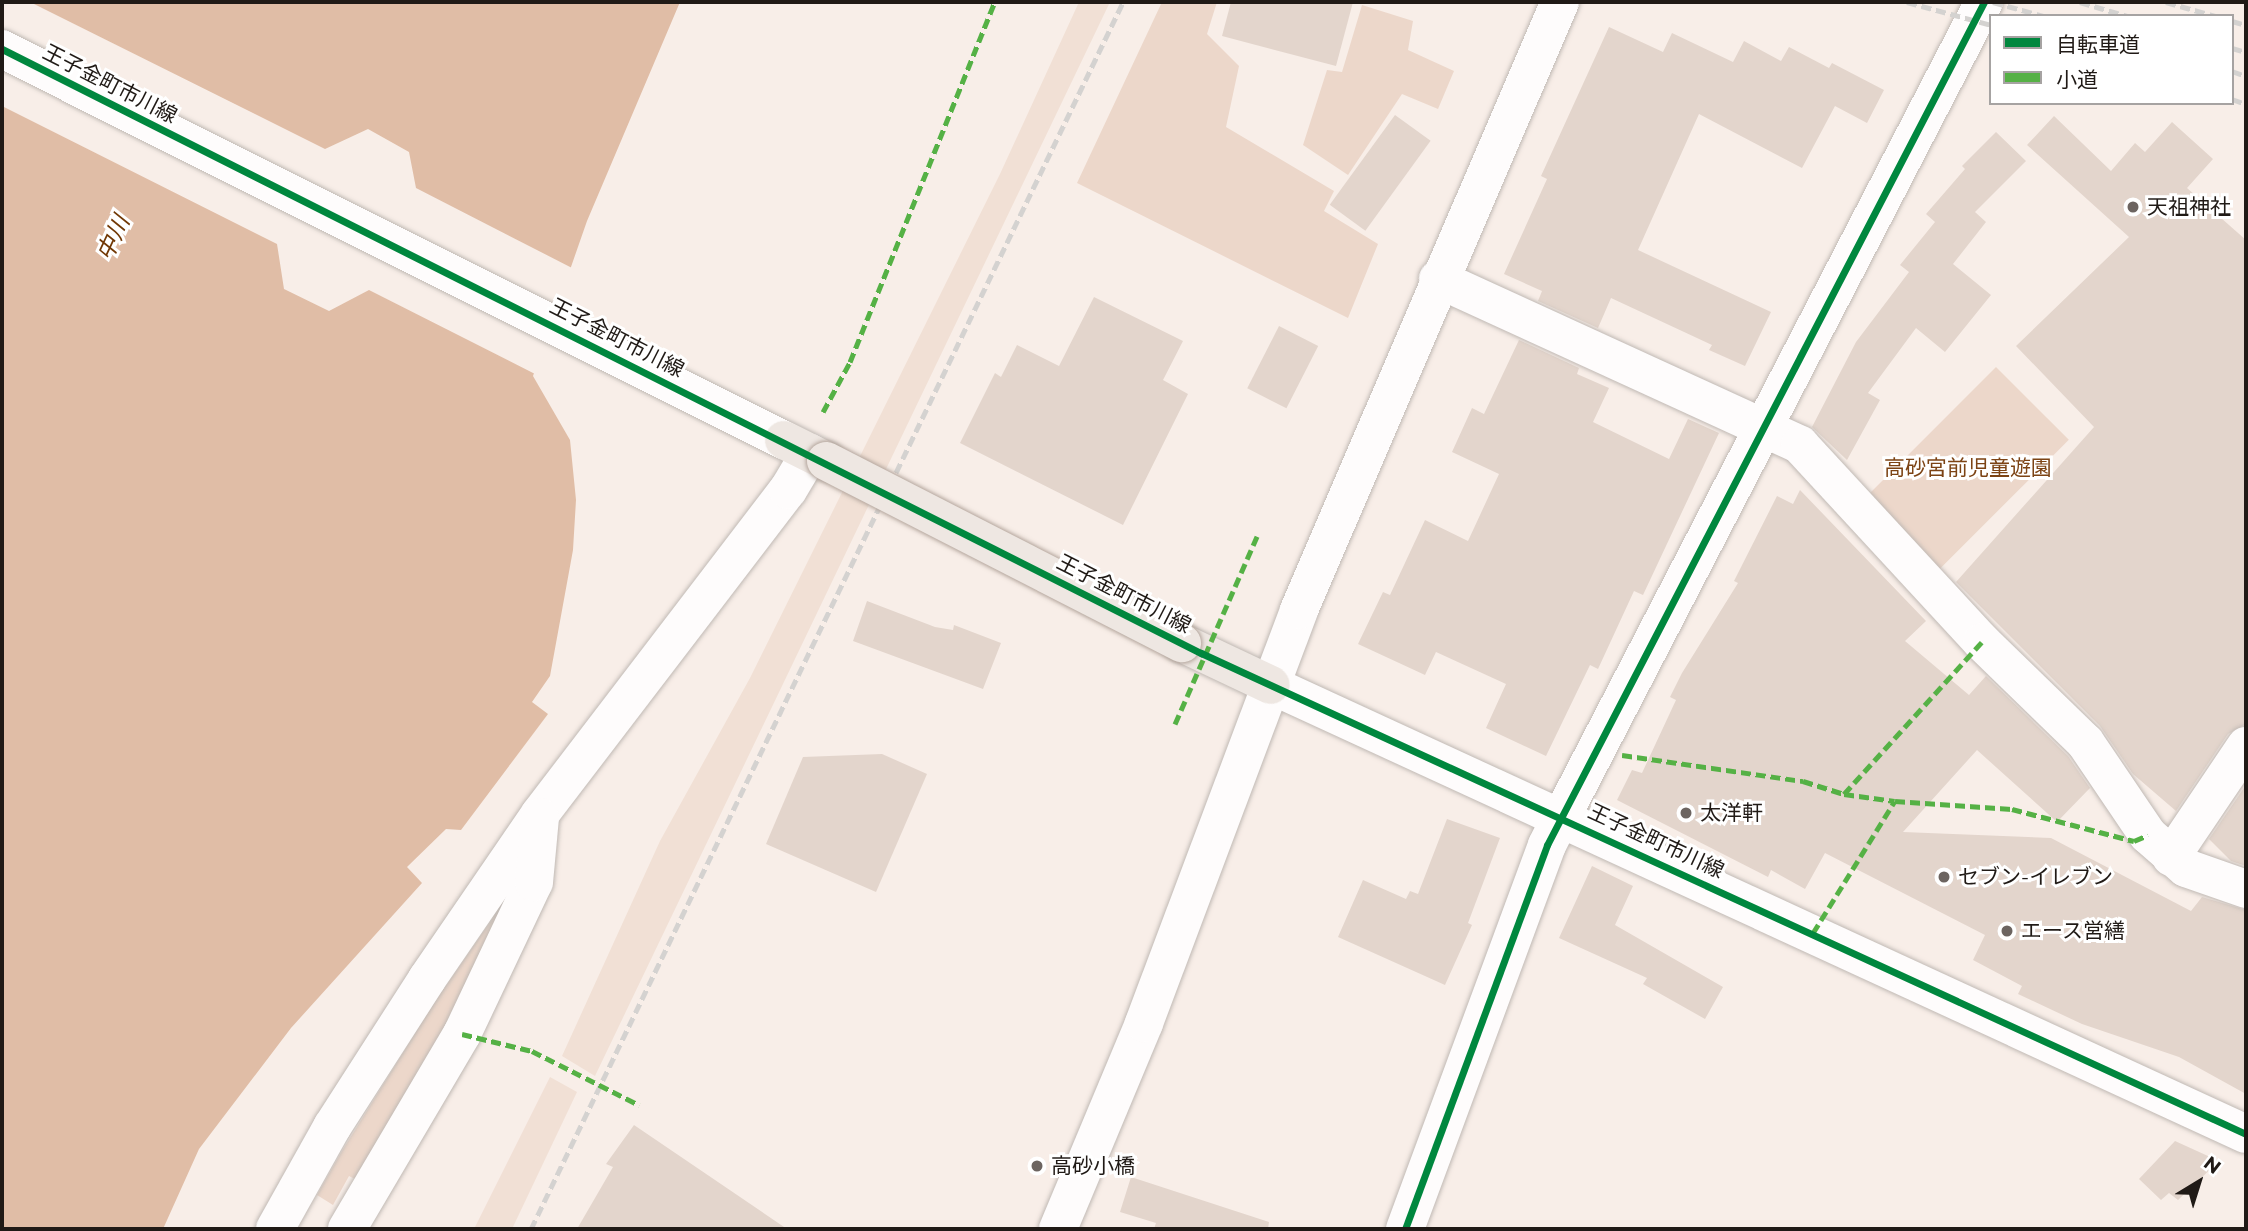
<!DOCTYPE html>
<html>
<head>
<meta charset="utf-8">
<style>
	body { margin:0 }
	#map { position:relative; width:2248px; height:1231px; overflow:hidden; background:#f8eee8; font-family:Montserrat,"Noto Sans JP",sans-serif }
	div>[style] { position:absolute }
	.built>* { inset:0; background:#f1e0d5 }
	.green>* { inset:0; background:#ecd7ca; transform-origin:0 0 }
	.water>* { inset:0; background:#e0bda6 }
	.pier>* { inset:0; background:#f8eee8 }
	.building>* { inset:0; background:#e3d5cc; transform-origin:0 0 }
	.roads { filter:drop-shadow(0 0 2px #c0b9b4) drop-shadow(0 0 2px #c0b9b4) }
	.minor>* { height:38px; margin:-19px; padding:0 19px; transform-origin:19px; border-radius:19px; background:#fefcfc }
	.tertiary>* { height:38px; margin:-19px; padding:0 19px; transform-origin:19px; border-radius:19px; background:#fefcfc }
	.secondary>* { height:38px; margin:-19px; padding:0 19px; transform-origin:19px; border-radius:19px; background:#fefcfc }
	.primary>* { height:38px; margin:-19px; padding:0 19px; transform-origin:19px; border-radius:19px; background:#eee7e2 }
	.rail>* { height:5px; margin-top:-2.5px; transform-origin:0; background:repeating-linear-gradient(90deg,#d4d2d0 0 10px,transparent 0 15px) }
	.bridges { filter:drop-shadow(0 0 2px #b4a69d) drop-shadow(0 0 2px #b4a69d) }
	.primary-bridge>* { height:38px; margin:-19px; padding:0 19px; transform-origin:19px; border-radius:19px; background:#eee7e2 }
	.quiet>* { height:5px; margin-top:-2.5px; transform-origin:0; background:repeating-linear-gradient(90deg,#55b145 0 10px,transparent 0 15px) }
	.cycleway>* { height:7px; margin:-3.5px; padding:0 3.5px; transform-origin:3.5px; border-radius:3.5px; background:#00873e }
	.dots>* { width:19px; height:19px; translate:-50% -50%; box-sizing:border-box; border:4px solid #fff; border-radius:50% }
	span { translate:-50% -50%; white-space:nowrap; text-align:center; line-height:1.15; -webkit-text-stroke:6px #fff; paint-order:stroke }
	.street-label { font-size:21px; color:#201a16 }
	.poi-label { font-size:21px; color:#201a16 }
	.left { translate:0 -50%; text-align:left }
	.park-label { font-size:21px; color:#7c4314 }
	.water-label { font-size:23px; color:#713805; font-style:italic }
	.frame { position:absolute; inset:0; border:4px solid #201a16; pointer-events:none }
	.legend { position:absolute; left:1989px; top:14px; width:245px; height:91px; box-sizing:border-box; background:#fff; border:2px solid #a6a3a2; margin:0; padding:9px 12px; list-style:none; font-size:21px; color:#201a16 }
	.legend li { display:flex; align-items:center; gap:14px; height:35px }
	.legend b { width:35px; border:2px solid #a6a3a2 }
	.north { position:absolute; left:2164px; top:1147px; width:70px; height:70px; -webkit-text-stroke:5px #fff; paint-order:stroke; rotate:38deg; font-size:19px; font-weight:700; line-height:28px; text-align:center; color:#201a16 }
	.north::after { content:''; display:block; margin:auto; width:24px; height:32px; background:#201a16; clip-path:polygon(50% 0,100% 100%,50% 72%,0 100%) }
</style>
</head>
<body>
<div id="map">
	<div class="built">
		<i style="clip-path:polygon(1079px 2px,1110px 2px,595px 1076px,562px 1056px,660px 841px,750px 678px,1000px 174px)"></i>
		<i style="clip-path:polygon(550px 1077px,577px 1092px,512px 1229px,474px 1229px)"></i>
	</div>
	<div class="green">
		<i style="clip-path:polygon(1162px 2px,1217px 2px,1207px 34px,1239px 66px,1226px 127px,1334px 191px,1324px 211px,1378px 244px,1348px 318px,1077px 183px)"></i>
		<i style="clip-path:polygon(1362px 5px,1413px 21px,1408px 50px,1454px 71px,1438px 109px,1402px 94px,1348px 175px,1303px 145px,1327px 70px,1342px 72px)"></i>
		<i style="left:1996px;top:367px;width:103px;height:183px;rotate:45deg"></i>
		<i style="clip-path:polygon(522px 876px,471px 987px,359px 1181px,349px 1176px,333px 1205px,317px 1195px,342px 1151px,432px 1006px)"></i>
	</div>
	<div class="water">
		<i style="clip-path:polygon(2px 2px,680px 2px,587px 221px,533px 376px,570px 440px,576px 500px,573px 550px,550px 676px,532px 702px,548px 714px,461px 830px,446px 829px,407px 867px,422px 883px,291px 1028px,199px 1149px,163px 1229px,2px 1229px)"></i>
	</div>
	<div class="pier">
		<i style="clip-path:polygon(2px 2px,30px 2px,325px 149px,368px 129px,409px 152px,416px 188px,574px 269px,537px 375px,369px 290px,329px 311px,284px 289px,277px 244px,2px 106px)"></i>
	</div>
	<div class="building">
		<i style="clip-path:polygon(1231px 2px,1353px 2px,1336px 66px,1222px 36px)"></i>
		<i style="clip-path:polygon(1609px 27px,1663px 52px,1672px 33px,1733px 62px,1744px 41px,1781px 61px,1789px 47px,1829px 68px,1832px 63px,1884px 90px,1867px 123px,1835px 106px,1802px 168px,1699px 114px,1638px 250px,1771px 312px,1745px 366px,1709px 350px,1712px 345px,1611px 298px,1598px 328px,1538px 301px,1542px 291px,1504px 274px,1547px 179px,1541px 176px)"></i>
		<i style="left:1395px;top:115px;width:44px;height:111px;rotate:36deg"></i>
		<i style="clip-path:polygon(2054px 116px,2111px 171px,2135px 143px,2145px 152px,2172px 122px,2213px 159px,2187px 188px,2246px 240px,2246px 724px,2228px 734px,2176px 811px,2133px 774px,2100px 726px,1956px 582px,2094px 427px,2016px 346px,2129px 237px,2027px 145px)"></i>
		<i style="clip-path:polygon(1996px 132px,2026px 161px,1975px 212px,1986px 222px,1953px 264px,1991px 295px,1945px 352px,1916px 328px,1868px 393px,1880px 400px,1847px 460px,1812px 427px,1856px 342px,1909px 272px,1900px 265px,1935px 222px,1926px 214px,1965px 169px,1962px 166px)"></i>
		<i style="clip-path:polygon(1094px 297px,1183px 341px,1163px 380px,1188px 394px,1123px 525px,960px 443px,995px 373px,1001px 377px,1017px 345px,1059px 366px)"></i>
		<i style="left:1279px;top:326px;width:44px;height:70px;rotate:27deg"></i>
		<i style="clip-path:polygon(1519px 340px,1579px 368px,1577px 374px,1609px 388px,1593px 422px,1669px 459px,1688px 419px,1719px 433px,1643px 595px,1634px 591px,1598px 669px,1590px 665px,1546px 756px,1486px 728px,1506px 684px,1436px 652px,1425px 675px,1358px 644px,1383px 592px,1390px 595px,1425px 520px,1468px 541px,1499px 474px,1452px 452px,1472px 408px,1484px 414px)"></i>
		<i style="clip-path:polygon(1800px 490px,1926px 621px,1905px 641px,1969px 695px,1986px 676px,2068px 756px,2090px 788px,2057px 822px,1977px 750px,1903px 832px,2051px 838px,2191px 911px,2202px 897px,2246px 910px,2246px 1094px,2179px 1057px,2082px 1024px,2018px 994px,2022px 986px,1973px 960px,1985px 935px,1825px 853px,1805px 889px,1771px 870px,1768px 877px,1617px 800px,1632px 770px,1642px 773px,1676px 700px,1670px 697px,1682px 673px,1738px 583px,1734px 581px,1777px 496px,1793px 504px)"></i>
		<i style="clip-path:polygon(867px 601px,935px 627px,953px 630px,954px 625px,1001px 643px,983px 689px,853px 641px)"></i>
		<i style="clip-path:polygon(882px 754px,927px 774px,876px 892px,766px 844px,803px 757px)"></i>
		<i style="clip-path:polygon(2246px 785px,2246px 866px,2231px 861px,2209px 839px)"></i>
		<i style="clip-path:polygon(1447px 819px,1500px 838px,1468px 923px,1472px 925px,1445px 985px,1338px 937px,1363px 880px,1406px 899px,1410px 891px,1418px 894px)"></i>
		<i style="clip-path:polygon(1592px 866px,1633px 886px,1615px 925px,1723px 987px,1705px 1019px,1643px 984px,1647px 978px,1559px 938px)"></i>
		<i style="clip-path:polygon(634px 1125px,787px 1229px,577px 1229px,613px 1167px,606px 1164px)"></i>
		<i style="clip-path:polygon(2175px 1141px,2219px 1161px,2178px 1200px,2169px 1193px,2161px 1200px,2139px 1179px)"></i>
		<i style="clip-path:polygon(1131px 1177px,1269px 1222px,1268px 1229px,1154px 1229px,1156px 1223px,1120px 1212px)"></i>
	</div>
	<div class="roads">
		<div class="minor">
			<i style="left:1438px;top:279px;width:398px;rotate:24.6deg"></i>
			<i style="left:1800px;top:445px;width:268px;rotate:47.3deg"></i>
			<i style="left:1982px;top:642px;width:144px;rotate:44.2deg"></i>
			<i style="left:2085px;top:742px;width:112px;rotate:55.9deg"></i>
			<i style="left:2148px;top:835px;width:50px;rotate:41deg"></i>
			<i style="left:2186px;top:868px;width:64px;rotate:19.3deg"></i>
			<i style="left:1562px;top:816px;width:917px;rotate:-62.6deg"></i>
			<i style="left:2171px;top:857px;width:134px;rotate:-56deg"></i>
			<i style="left:275px;top:1229px;width:117px;rotate:-60.8deg"></i>
			<i style="left:332px;top:1127px;width:176px;rotate:-57.3deg"></i>
			<i style="left:427px;top:979px;width:200px;rotate:-55.6deg"></i>
			<i style="left:540px;top:814px;width:408px;rotate:-52.6deg"></i>
			<i style="left:788px;top:490px;width:43px;rotate:-59.3deg"></i>
			<i style="left:347px;top:1229px;width:226px;rotate:-59.5deg"></i>
			<i style="left:462px;top:1034px;width:168px;rotate:-64.7deg"></i>
			<i style="left:534px;top:882px;width:65px;rotate:-84.7deg"></i>
		</div>
		<div class="tertiary">
			<i style="left:1058px;top:1229px;width:223px;rotate:-67.3deg"></i>
			<i style="left:1144px;top:1023px;width:441px;rotate:-69.4deg"></i>
			<i style="left:1299px;top:610px;width:662px;rotate:-66.77deg"></i>
			<i style="left:1405px;top:1229px;width:409px;rotate:-69.7deg"></i>
			<i style="left:1547px;top:845px;width:33px;rotate:-63deg"></i>
		</div>
		<div class="secondary">
			<i style="left:2px;top:49px;width:874px;rotate:26.57deg"></i>
			<i style="left:1271px;top:685px;width:1073px;rotate:24.73deg"></i>
		</div>
		<div class="primary">
			<i style="left:784px;top:440px;width:47px;rotate:26.6deg"></i>
			<i style="left:1182px;top:643px;width:98px;rotate:25.3deg"></i>
		</div>
	</div>
	<div class="rail">
		<i style="left:1907px;top:2px;width:87px;rotate:15.3deg"></i>
		<i style="left:1993px;top:2px;width:53px;rotate:15.4deg"></i>
		<i style="left:2080px;top:2px;width:49px;rotate:16.6deg"></i>
		<i style="left:2166px;top:2px;width:51px;rotate:15.9deg"></i>
		<i style="left:2232px;top:21px;width:15px;rotate:16deg"></i>
		<i style="left:2232px;top:48px;width:15px;rotate:16deg"></i>
		<i style="left:2232px;top:71px;width:15px;rotate:20deg"></i>
		<i style="left:2232px;top:99px;width:15px;rotate:20deg"></i>
		<i style="left:531px;top:1229px;width:1362px;rotate:-64.24deg"></i>
	</div>
	<div class="bridges">
		<div class="primary-bridge">
			<i style="left:826px;top:461px;width:400px;rotate:27.1deg"></i>
		</div>
	</div>
	<div class="quiet">
		<i style="left:823px;top:412px;width:57px;rotate:-61.6deg"></i>
		<i style="left:850px;top:362px;width:388px;rotate:-68.1deg"></i>
		<i style="left:1175px;top:724px;width:205px;rotate:-66.4deg"></i>
		<i style="left:1622px;top:755px;width:183px;rotate:8.2deg"></i>
		<i style="left:1803px;top:781px;width:43px;rotate:17.6deg"></i>
		<i style="left:1844px;top:794px;width:51px;rotate:7.8deg"></i>
		<i style="left:1895px;top:801px;width:117px;rotate:3.9deg"></i>
		<i style="left:2012px;top:809px;width:126px;rotate:14.7deg"></i>
		<i style="left:2134px;top:841px;width:15px;rotate:-23deg"></i>
		<i style="left:1844px;top:794px;width:205px;rotate:-47.8deg"></i>
		<i style="left:1813px;top:933px;width:155px;rotate:-58.2deg"></i>
		<i style="left:462px;top:1034px;width:72px;rotate:13.7deg"></i>
		<i style="left:532px;top:1051px;width:120px;rotate:26.8deg"></i>
	</div>
	<div class="cycleway">
		<i style="left:2px;top:49px;width:1343px;rotate:26.74deg"></i>
		<i style="left:1201px;top:653px;width:1150px;rotate:24.72deg"></i>
		<i style="left:1405px;top:1229px;width:409px;rotate:-69.7deg"></i>
		<i style="left:1547px;top:845px;width:950px;rotate:-62.6deg"></i>
	</div>
	<div class="dots">
		<i style="left:2133px;top:207px;background:#6c6460"></i>
		<i style="left:1686px;top:813px;background:#6c6460"></i>
		<i style="left:1944px;top:877px;background:#6c6460"></i>
		<i style="left:2007px;top:931px;background:#6c6460"></i>
		<i style="left:1037px;top:1166px;background:#6c6460"></i>
	</div>
	<div class="street-label">
		<span style="left:110px;top:84px;rotate:27deg">王子金町市川線</span>
		<span style="left:617px;top:338px;rotate:27deg">王子金町市川線</span>
		<span style="left:1124px;top:594px;rotate:27deg">王子金町市川線</span>
		<span style="left:1656px;top:841px;rotate:25deg">王子金町市川線</span>
	</div>
	<div class="poi-label">
		<span class="left" style="left:2147px;top:207px">天祖神社</span>
		<span class="left" style="left:1700px;top:813px">太洋軒</span>
		<span class="left" style="left:1958px;top:877px">セブン-イレブン</span>
		<span class="left" style="left:2021px;top:931px">エース営繕</span>
		<span class="left" style="left:1051px;top:1166px">高砂小橋</span>
	</div>
	<div class="park-label">
		<span style="left:1968px;top:468px">高砂宮前児童遊園</span>
	</div>
	<div class="water-label">
		<span style="left:113px;top:238px;rotate:-65deg">中川</span>
	</div>
	<div class="frame"></div>
	<ul class="legend">
	<li><b style="height:9px;background:#00873e"></b>自転車道</li>
	<li><b style="height:9px;background:#55b145"></b>小道</li>
	</ul>
	<div class="north">N</div>
</div>
</body>
</html>
